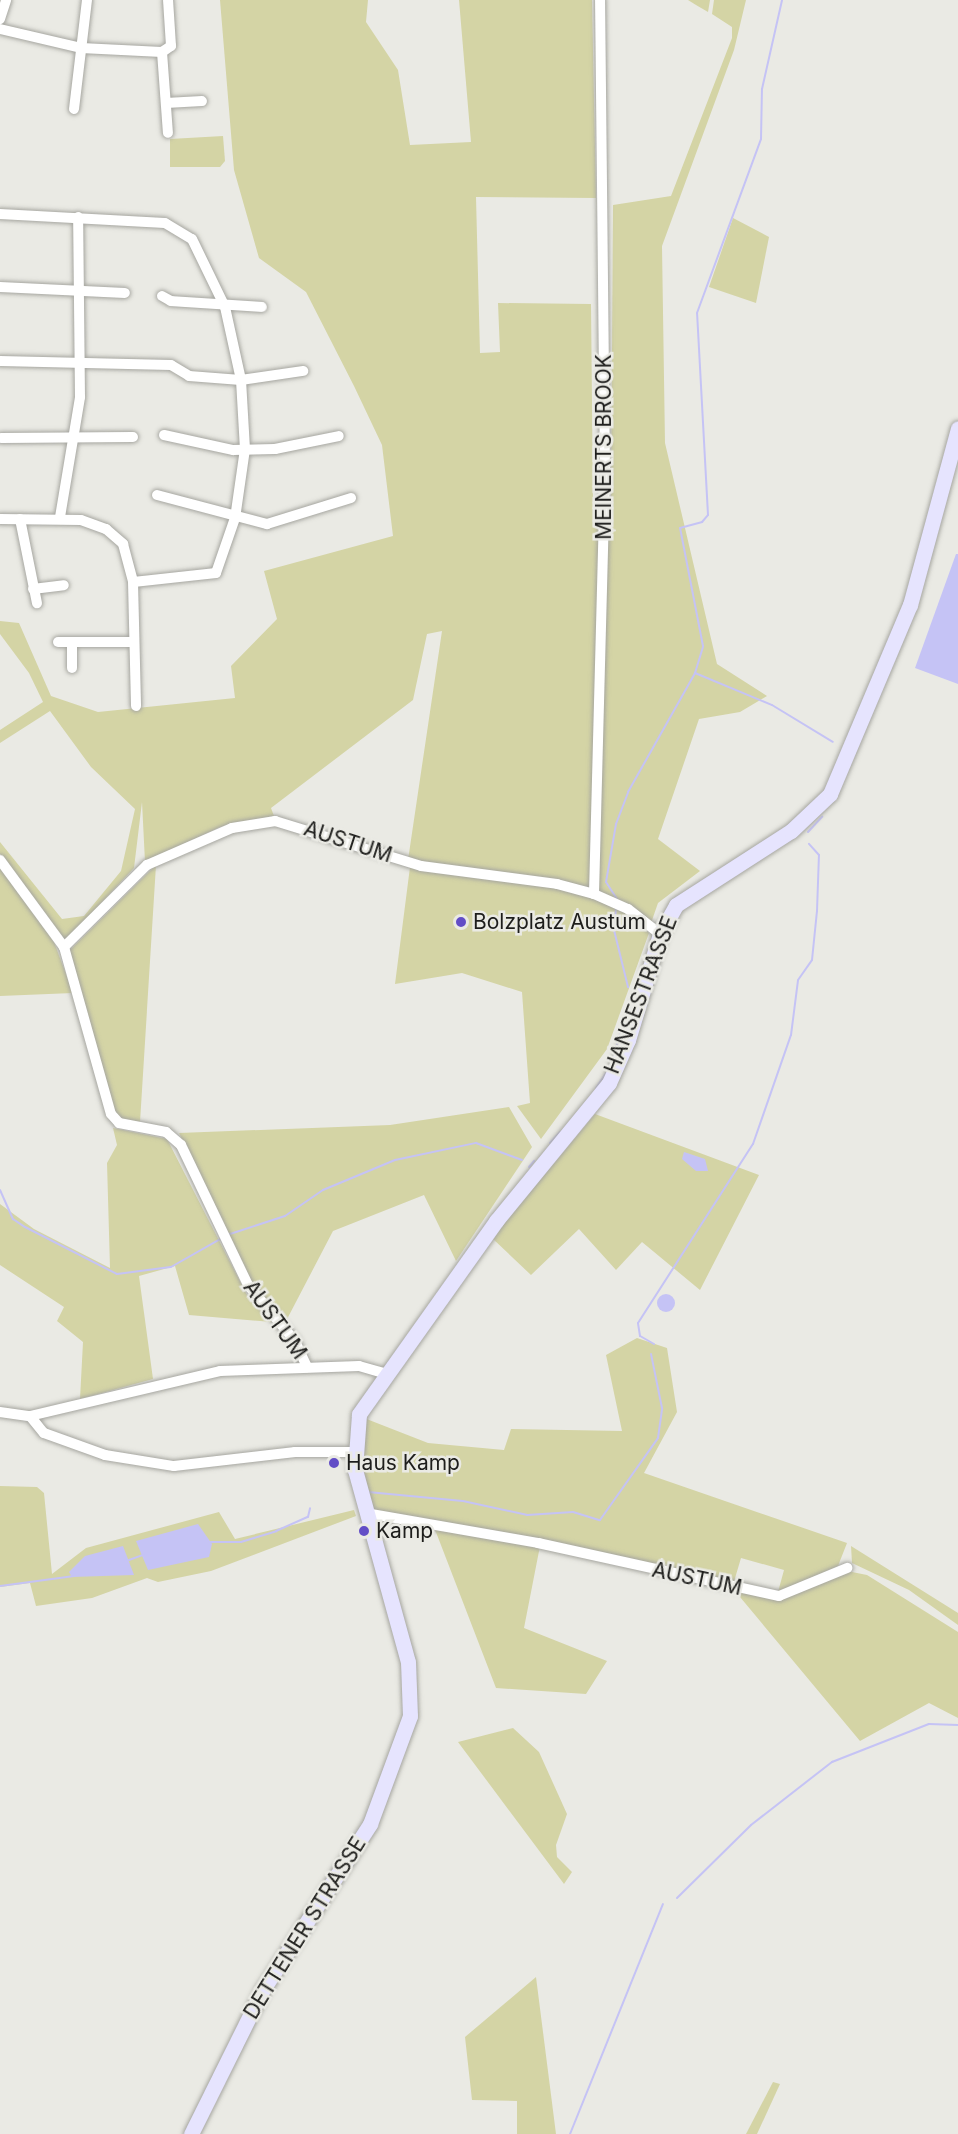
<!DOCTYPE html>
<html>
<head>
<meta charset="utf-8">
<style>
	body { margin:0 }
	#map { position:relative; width:958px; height:2134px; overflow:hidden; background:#eaeae4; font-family:Inter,sans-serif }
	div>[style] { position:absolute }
	.green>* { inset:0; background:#d4d4a5 }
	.water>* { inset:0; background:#c5c3f5 }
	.round { border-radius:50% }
	.stream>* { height:2px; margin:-1px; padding:0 1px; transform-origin:1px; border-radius:1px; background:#c5c3f5 }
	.roads { filter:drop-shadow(0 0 2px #a6a6a0) drop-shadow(0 0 2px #a6a6a0) }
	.street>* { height:10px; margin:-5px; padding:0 5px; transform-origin:5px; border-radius:5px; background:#fff }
	.secondary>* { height:15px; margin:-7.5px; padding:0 7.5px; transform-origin:7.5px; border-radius:7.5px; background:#e6e4fe }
	.dots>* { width:16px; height:16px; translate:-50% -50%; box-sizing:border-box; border:3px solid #eaeae4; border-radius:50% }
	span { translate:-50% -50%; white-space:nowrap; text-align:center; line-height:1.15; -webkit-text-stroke:5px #eaeae4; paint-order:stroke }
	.street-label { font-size:21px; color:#1d1d1b }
	.poi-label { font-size:21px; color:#1d1d1b }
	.left { translate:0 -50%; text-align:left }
</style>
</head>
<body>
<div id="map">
	<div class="green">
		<i style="clip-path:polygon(220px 0,368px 0,366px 22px,398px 70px,410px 145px,471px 142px,459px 0,592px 0,596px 198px,476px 197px,480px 353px,500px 352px,498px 303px,591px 304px,593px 502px,611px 500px,613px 205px,671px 196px,732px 38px,732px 27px,712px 14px,714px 0,746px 0,734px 50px,662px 246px,665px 443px,717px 664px,767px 696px,740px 712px,699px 719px,658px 839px,700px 871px,658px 903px,650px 926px,596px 892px,408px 860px,442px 631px,427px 634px,413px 700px,271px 808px,274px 816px,220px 827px,145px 862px,142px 802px,134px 868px,68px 938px,61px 938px,0 854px,0 842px,62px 919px,84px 916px,121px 871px,135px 809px,91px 767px,50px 711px,0 743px,0 730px,43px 702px,29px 673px,0 634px,0 621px,19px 623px,51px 696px,98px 712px,235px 698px,231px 666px,277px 619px,264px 571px,393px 536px,382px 445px,354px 386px,306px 292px,259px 258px,234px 170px)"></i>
		<i style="clip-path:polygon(688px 0,710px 0,708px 12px,696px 5px)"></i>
		<i style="clip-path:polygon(223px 136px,225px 161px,220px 167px,170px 167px,170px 139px)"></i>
		<i style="clip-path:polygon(733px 218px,769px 237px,756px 303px,709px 287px)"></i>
		<i style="clip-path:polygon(156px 865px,140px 1122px,119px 1120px,113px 1113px,69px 951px)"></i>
		<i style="clip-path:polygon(410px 867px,556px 885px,627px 912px,649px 933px,607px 1049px,541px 1139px,517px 1106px,530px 1103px,522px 992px,462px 973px,395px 984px)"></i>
		<i style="clip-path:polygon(0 868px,54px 942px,73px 993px,0 996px)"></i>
		<i style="clip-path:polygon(509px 1107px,532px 1147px,456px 1261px,424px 1195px,333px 1231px,285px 1323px,256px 1292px,179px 1133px,390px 1125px)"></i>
		<i style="clip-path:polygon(595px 1114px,759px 1175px,700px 1290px,642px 1242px,616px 1270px,579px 1229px,531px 1275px,492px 1238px)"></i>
		<i style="clip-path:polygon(113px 1128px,167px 1139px,248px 1297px,272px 1322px,189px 1315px,175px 1266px,139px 1276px,153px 1379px,80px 1399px,83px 1342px,57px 1321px,64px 1307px,0 1265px,0 1204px,34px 1229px,110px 1268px,107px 1163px,117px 1145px)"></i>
		<i style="clip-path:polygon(637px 1338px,667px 1348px,677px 1412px,644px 1473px,847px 1543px,838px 1566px,778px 1592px,784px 1570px,741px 1558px,733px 1585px,373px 1510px,361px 1459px,364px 1418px,428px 1443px,504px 1450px,511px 1429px,622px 1431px,606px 1355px)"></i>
		<i style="clip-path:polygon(0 1486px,37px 1487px,44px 1493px,52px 1574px,86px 1548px,219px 1512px,235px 1539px,354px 1510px,356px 1516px,211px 1571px,158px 1582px,147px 1578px,92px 1598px,36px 1606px,30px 1583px,0 1587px)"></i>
		<i style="clip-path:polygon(434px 1527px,540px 1546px,524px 1628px,607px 1661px,586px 1694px,496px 1688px)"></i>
		<i style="clip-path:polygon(851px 1546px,958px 1613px,958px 1625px,909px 1590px,852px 1563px)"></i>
		<i style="clip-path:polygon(847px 1571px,867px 1575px,958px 1632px,958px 1718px,929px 1703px,860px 1741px,735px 1591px,760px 1596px)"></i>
		<i style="clip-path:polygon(513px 1728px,539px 1752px,567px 1814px,556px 1845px,557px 1857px,572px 1872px,564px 1884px,458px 1742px)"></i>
		<i style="clip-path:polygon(536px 1977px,556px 2134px,517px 2134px,517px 2101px,472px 2100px,465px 2037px)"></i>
		<i style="clip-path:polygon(773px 2082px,780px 2084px,757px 2134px,746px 2134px)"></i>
	</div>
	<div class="water">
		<i style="clip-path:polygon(956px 554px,958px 554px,958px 684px,915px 668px)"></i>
		<i style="clip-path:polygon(684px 1152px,705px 1159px,708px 1171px,696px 1171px,682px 1159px)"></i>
		<i class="round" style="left:657px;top:1294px;width:18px;height:18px"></i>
		<i style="clip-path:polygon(198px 1524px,212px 1544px,209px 1557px,148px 1570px,136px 1541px)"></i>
		<i style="clip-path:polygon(123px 1546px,134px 1575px,72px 1577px,69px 1572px,85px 1556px)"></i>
	</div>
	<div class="stream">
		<i style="left:695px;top:673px;width:83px;rotate:22.6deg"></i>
		<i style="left:772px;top:705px;width:71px;rotate:31.2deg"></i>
		<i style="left:808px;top:832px;width:21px;rotate:-47deg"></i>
		<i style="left:617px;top:899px;width:20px;rotate:-123deg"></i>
		<i style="left:606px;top:882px;width:59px;rotate:-80.2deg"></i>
		<i style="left:616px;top:824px;width:34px;rotate:-69deg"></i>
		<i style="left:628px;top:792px;width:137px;rotate:-60.6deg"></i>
		<i style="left:695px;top:673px;width:28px;rotate:-73deg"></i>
		<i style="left:703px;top:646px;width:120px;rotate:-101deg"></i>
		<i style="left:680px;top:528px;width:23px;rotate:-15deg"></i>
		<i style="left:702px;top:522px;width:9px;rotate:-49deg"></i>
		<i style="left:708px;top:515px;width:202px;rotate:-93.1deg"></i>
		<i style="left:697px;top:313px;width:185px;rotate:-69.8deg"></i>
		<i style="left:761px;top:139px;width:50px;rotate:-88.9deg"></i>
		<i style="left:762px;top:89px;width:91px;rotate:-77.3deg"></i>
		<i style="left:616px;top:908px;width:22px;rotate:95deg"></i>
		<i style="left:614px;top:930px;width:59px;rotate:76.2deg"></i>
		<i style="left:614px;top:1054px;width:54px;rotate:-72.9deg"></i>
		<i style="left:596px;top:1088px;width:18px;rotate:-56deg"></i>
		<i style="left:550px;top:1143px;width:15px;rotate:-48deg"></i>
		<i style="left:529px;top:1167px;width:8px;rotate:-50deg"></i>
		<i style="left:0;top:1190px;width:32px;rotate:66deg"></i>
		<i style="left:13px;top:1219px;width:14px;rotate:34deg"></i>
		<i style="left:25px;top:1227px;width:103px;rotate:27.1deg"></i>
		<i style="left:117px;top:1274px;width:54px;rotate:-7.4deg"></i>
		<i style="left:171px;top:1267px;width:59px;rotate:-29.6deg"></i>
		<i style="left:227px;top:1235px;width:61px;rotate:-18.1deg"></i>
		<i style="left:285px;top:1216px;width:46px;rotate:-34.4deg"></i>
		<i style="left:323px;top:1190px;width:78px;rotate:-22.6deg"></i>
		<i style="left:395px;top:1160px;width:83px;rotate:-11.9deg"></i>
		<i style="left:476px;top:1143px;width:49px;rotate:20.3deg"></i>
		<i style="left:654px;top:1344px;width:16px;rotate:-150deg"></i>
		<i style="left:640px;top:1336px;width:13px;rotate:-99deg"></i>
		<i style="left:638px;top:1323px;width:213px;rotate:-57.3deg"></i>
		<i style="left:753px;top:1144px;width:115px;rotate:-70.8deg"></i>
		<i style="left:791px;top:1035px;width:55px;rotate:-82.7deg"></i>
		<i style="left:798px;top:980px;width:24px;rotate:-55deg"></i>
		<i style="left:812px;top:960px;width:49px;rotate:-84.2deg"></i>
		<i style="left:817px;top:911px;width:56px;rotate:-88deg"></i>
		<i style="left:819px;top:855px;width:15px;rotate:-132deg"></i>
		<i style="left:368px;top:1492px;width:95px;rotate:5.4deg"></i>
		<i style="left:463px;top:1501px;width:66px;rotate:12.3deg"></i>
		<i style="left:527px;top:1515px;width:46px;rotate:-3.7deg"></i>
		<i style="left:573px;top:1512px;width:28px;rotate:17deg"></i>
		<i style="left:600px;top:1520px;width:100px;rotate:-54.7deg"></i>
		<i style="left:658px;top:1438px;width:30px;rotate:-82deg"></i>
		<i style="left:662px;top:1408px;width:55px;rotate:-101.5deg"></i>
		<i style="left:208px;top:1542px;width:33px"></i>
		<i style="left:241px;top:1542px;width:37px;rotate:-17deg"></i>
		<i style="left:276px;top:1531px;width:35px;rotate:-24deg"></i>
		<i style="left:308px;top:1517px;width:9px;rotate:-77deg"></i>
		<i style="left:129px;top:1560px;width:15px;rotate:-20deg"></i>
		<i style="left:0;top:1586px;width:75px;rotate:-7.7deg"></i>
		<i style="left:677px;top:1898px;width:104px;rotate:-44.6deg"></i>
		<i style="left:751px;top:1825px;width:103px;rotate:-37.9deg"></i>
		<i style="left:832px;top:1762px;width:104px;rotate:-21.4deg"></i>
		<i style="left:929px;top:1724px;width:29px;rotate:2deg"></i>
		<i style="left:570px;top:2134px;width:248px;rotate:-68deg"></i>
	</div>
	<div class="roads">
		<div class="street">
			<i style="left:0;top:19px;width:20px;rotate:-72deg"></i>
			<i style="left:0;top:29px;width:83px;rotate:13.2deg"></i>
			<i style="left:81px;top:48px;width:81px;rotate:2.8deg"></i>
			<i style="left:162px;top:52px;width:11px;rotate:-34deg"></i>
			<i style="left:171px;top:46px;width:46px;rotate:-93.7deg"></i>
			<i style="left:162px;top:52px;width:81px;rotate:85.8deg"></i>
			<i style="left:166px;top:103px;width:36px;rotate:-3deg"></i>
			<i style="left:74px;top:109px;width:110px;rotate:-83.2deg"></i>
			<i style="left:0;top:214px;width:165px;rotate:3.1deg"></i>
			<i style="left:165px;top:223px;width:31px;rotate:31deg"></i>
			<i style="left:192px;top:239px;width:76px;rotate:64.1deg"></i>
			<i style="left:225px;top:307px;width:75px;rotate:77.6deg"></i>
			<i style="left:241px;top:380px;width:69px;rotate:86.7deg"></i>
			<i style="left:245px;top:449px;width:70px;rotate:98.2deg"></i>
			<i style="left:235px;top:518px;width:58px;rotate:109.1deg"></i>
			<i style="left:216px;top:573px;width:83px;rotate:173.8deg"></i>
			<i style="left:0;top:287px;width:125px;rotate:2.7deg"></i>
			<i style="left:162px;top:296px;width:10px;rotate:29deg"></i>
			<i style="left:171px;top:301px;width:91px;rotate:3.8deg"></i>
			<i style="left:0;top:361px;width:171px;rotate:1.3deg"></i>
			<i style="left:171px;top:365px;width:21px;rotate:31deg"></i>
			<i style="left:189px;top:376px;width:52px;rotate:4.4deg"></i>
			<i style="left:241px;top:380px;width:63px;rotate:-8.3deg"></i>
			<i style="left:164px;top:435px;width:71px;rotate:12.3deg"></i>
			<i style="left:233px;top:450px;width:42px;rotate:-1.4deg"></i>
			<i style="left:275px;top:449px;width:65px;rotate:-11.5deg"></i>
			<i style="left:1px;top:438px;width:132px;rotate:-0.4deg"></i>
			<i style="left:157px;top:495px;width:114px;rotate:14.8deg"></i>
			<i style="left:267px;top:524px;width:88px;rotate:-17.2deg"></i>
			<i style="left:60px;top:517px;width:122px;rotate:-80.5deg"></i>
			<i style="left:80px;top:397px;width:180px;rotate:-90.6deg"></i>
			<i style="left:0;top:519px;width:81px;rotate:0.7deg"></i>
			<i style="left:81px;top:520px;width:27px;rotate:20deg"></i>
			<i style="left:106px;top:529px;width:23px;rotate:41deg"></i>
			<i style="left:123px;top:544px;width:39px;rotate:75deg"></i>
			<i style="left:133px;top:582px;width:124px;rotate:88.6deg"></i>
			<i style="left:20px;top:519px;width:86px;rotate:78.6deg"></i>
			<i style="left:33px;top:589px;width:31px;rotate:-7deg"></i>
			<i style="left:58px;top:642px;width:75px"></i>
			<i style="left:72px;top:668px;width:26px;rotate:-90deg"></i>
			<i style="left:0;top:860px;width:108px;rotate:53.7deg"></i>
			<i style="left:64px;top:947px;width:173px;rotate:74.3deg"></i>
			<i style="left:111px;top:1114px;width:12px;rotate:48deg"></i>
			<i style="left:119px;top:1123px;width:48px;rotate:10.8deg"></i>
			<i style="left:166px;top:1132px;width:20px;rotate:41deg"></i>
			<i style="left:181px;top:1145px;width:155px;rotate:64.4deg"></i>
			<i style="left:248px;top:1285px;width:73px;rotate:50deg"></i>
			<i style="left:295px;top:1341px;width:29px;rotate:65deg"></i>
			<i style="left:594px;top:894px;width:422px;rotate:-88.5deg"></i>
			<i style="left:605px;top:472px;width:472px;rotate:-90.6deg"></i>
			<i style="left:64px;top:947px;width:117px;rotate:-44.7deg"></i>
			<i style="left:147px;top:865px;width:93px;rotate:-23.5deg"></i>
			<i style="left:232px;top:828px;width:44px;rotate:-9.2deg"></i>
			<i style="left:275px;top:821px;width:153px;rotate:17.1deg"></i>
			<i style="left:421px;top:866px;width:137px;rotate:7.5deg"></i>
			<i style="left:557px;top:884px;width:38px;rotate:15deg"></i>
			<i style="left:594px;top:894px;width:37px;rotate:24deg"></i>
			<i style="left:628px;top:909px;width:41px;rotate:38deg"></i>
			<i style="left:0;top:1412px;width:30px;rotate:8deg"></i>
			<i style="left:30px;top:1416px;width:195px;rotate:-13.3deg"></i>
			<i style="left:220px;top:1371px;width:139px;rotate:-2.1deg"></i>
			<i style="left:359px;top:1366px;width:25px;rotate:16deg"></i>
			<i style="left:30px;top:1416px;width:22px;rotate:51deg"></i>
			<i style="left:44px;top:1433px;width:65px;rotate:19.8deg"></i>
			<i style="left:105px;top:1455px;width:70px;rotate:9.1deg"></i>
			<i style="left:174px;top:1466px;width:122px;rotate:-6.6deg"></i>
			<i style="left:295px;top:1452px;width:59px"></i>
			<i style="left:366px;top:1513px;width:175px;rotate:9.9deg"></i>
			<i style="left:538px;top:1543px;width:247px;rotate:12.4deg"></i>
			<i style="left:779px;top:1596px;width:74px;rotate:-22.4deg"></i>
		</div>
		<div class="secondary">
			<i style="left:191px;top:2134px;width:160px;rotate:-63.6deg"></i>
			<i style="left:262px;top:1991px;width:199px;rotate:-57.1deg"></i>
			<i style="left:370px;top:1824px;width:115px;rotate:-69.7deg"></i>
			<i style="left:410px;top:1716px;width:54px;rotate:-92.1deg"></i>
			<i style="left:408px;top:1662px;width:199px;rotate:-105.4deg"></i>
			<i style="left:355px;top:1470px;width:56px;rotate:-85.9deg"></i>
			<i style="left:359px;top:1414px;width:237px;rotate:-54.6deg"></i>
			<i style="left:496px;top:1221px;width:178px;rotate:-50.7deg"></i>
			<i style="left:609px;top:1083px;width:47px;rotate:-66.2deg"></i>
			<i style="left:628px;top:1040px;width:111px;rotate:-73.2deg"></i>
			<i style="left:660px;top:934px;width:33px;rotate:-61deg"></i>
			<i style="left:676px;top:905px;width:137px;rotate:-32.8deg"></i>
			<i style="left:791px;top:831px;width:54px;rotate:-43.5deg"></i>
			<i style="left:830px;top:794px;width:205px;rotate:-67.1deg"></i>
			<i style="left:910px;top:605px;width:183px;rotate:-74.8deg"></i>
		</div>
	</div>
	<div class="dots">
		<i style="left:461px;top:922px;background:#624dc6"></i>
		<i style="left:334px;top:1463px;background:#624dc6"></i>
		<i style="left:364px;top:1531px;background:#624dc6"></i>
	</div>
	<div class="street-label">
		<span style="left:604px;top:447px;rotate:-90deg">MEINERTS BROOK</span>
		<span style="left:348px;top:842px;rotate:18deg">AUSTUM</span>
		<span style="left:641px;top:995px;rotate:-69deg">HANSESTRASSE</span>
		<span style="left:275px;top:1320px;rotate:54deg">AUSTUM</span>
		<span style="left:697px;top:1579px;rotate:12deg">AUSTUM</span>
		<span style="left:305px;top:1928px;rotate:-58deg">DETTENER STRASSE</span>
	</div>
	<div class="poi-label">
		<span class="left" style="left:473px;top:922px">Bolzplatz Austum</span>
		<span class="left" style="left:346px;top:1463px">Haus Kamp</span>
		<span class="left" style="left:376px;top:1531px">Kamp</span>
	</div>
</div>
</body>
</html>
